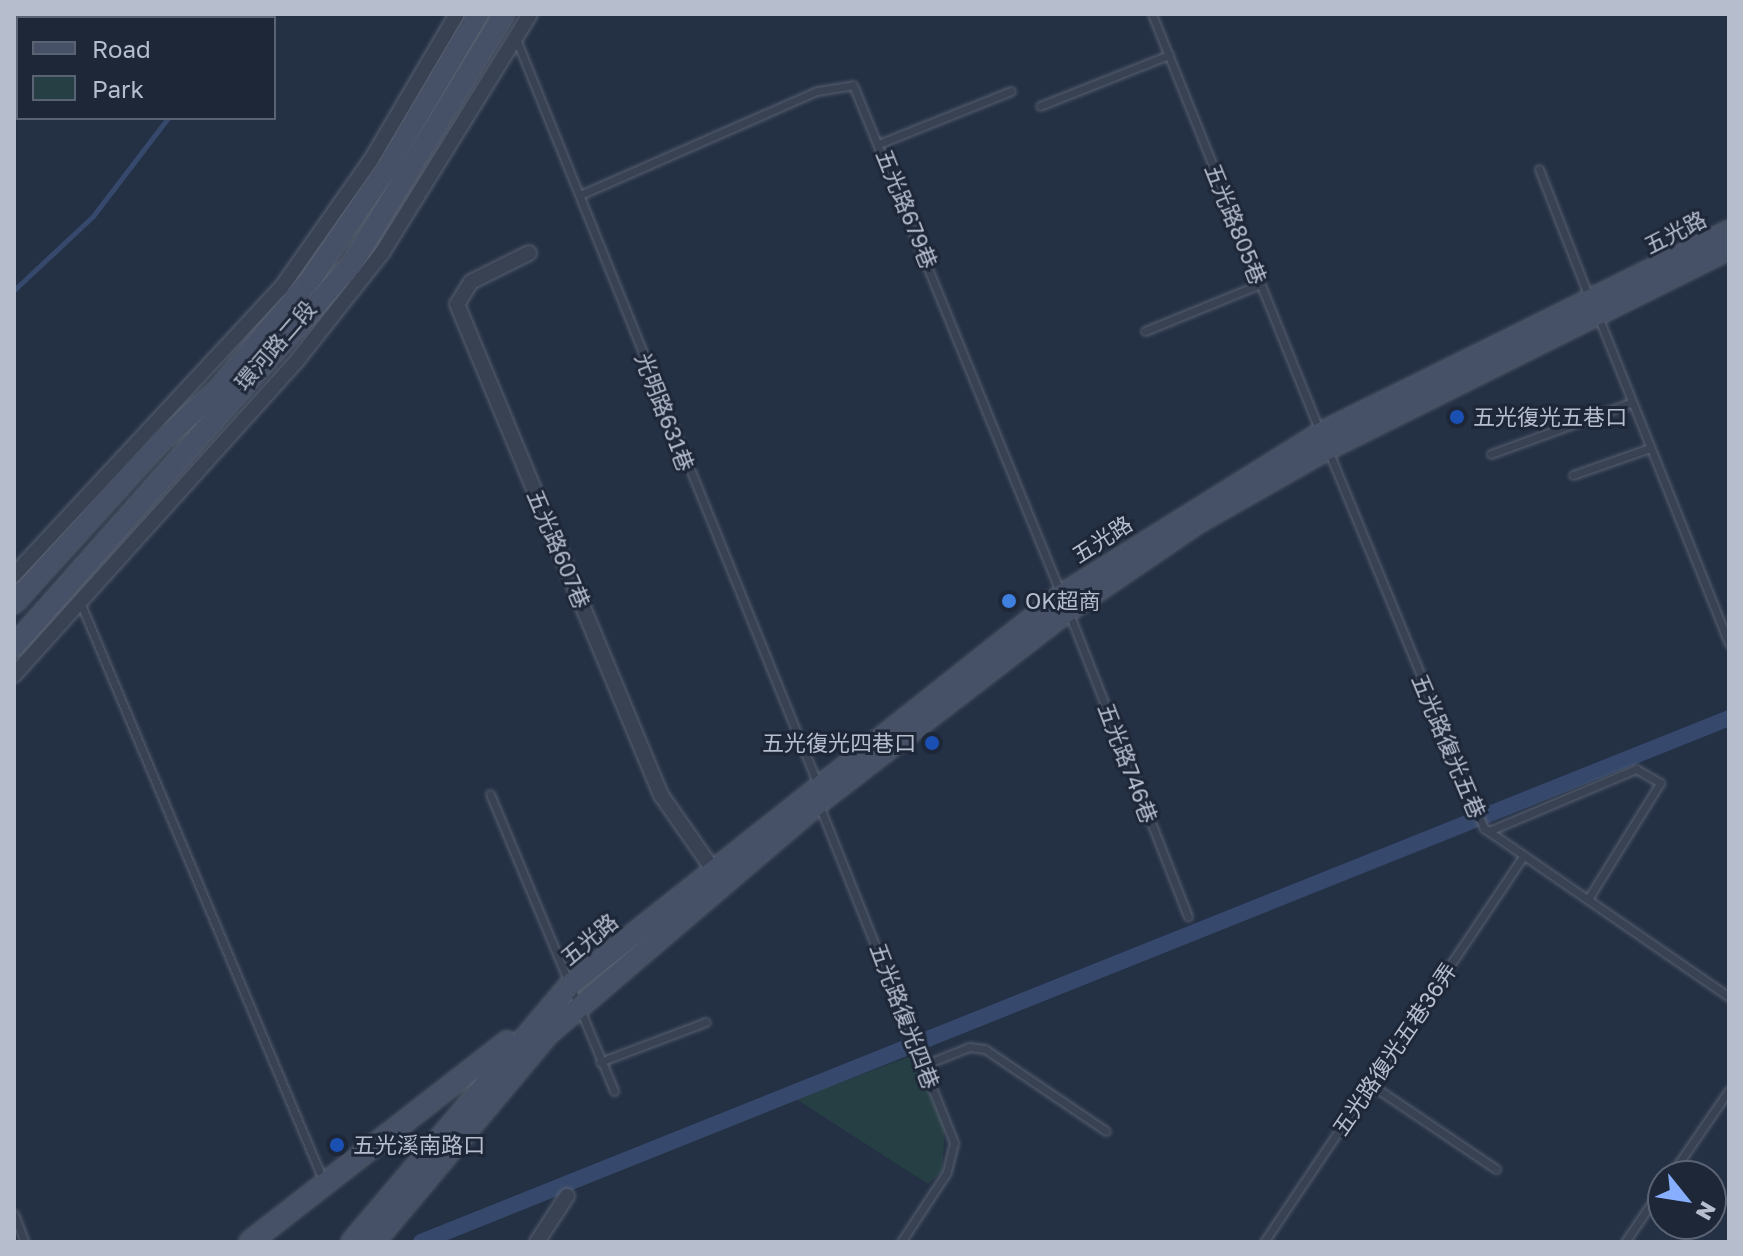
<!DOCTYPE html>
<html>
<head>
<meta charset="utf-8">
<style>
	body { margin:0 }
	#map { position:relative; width:1743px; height:1256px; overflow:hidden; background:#243044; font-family:"Golos Text","Noto Sans TC",sans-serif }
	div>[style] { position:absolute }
	.green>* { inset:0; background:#263f44 }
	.stream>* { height:5px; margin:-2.5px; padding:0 2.5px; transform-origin:2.5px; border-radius:2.5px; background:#36496c }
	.canal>* { height:16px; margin:-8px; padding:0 8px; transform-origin:8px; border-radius:8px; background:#36496c }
	.roads { filter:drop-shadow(0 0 2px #576070) drop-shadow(0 0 2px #576070) }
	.lane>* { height:7px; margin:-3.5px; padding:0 3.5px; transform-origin:3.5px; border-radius:3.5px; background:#384253 }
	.street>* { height:14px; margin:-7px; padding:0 7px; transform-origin:7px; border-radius:7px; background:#384253 }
	.secondary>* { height:20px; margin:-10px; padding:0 10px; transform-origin:10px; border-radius:10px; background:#465066 }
	.dots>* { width:22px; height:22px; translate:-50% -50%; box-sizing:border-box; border:4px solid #1d2738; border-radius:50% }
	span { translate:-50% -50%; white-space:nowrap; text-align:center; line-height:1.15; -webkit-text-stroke:6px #1d2738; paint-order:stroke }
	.street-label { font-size:22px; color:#b6bdcd }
	.poi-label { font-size:22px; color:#b6bdcd }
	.left { translate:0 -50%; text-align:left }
	.right { translate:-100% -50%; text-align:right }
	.frame { position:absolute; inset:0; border:16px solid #b6bdcd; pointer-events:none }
	.legend { position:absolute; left:16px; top:16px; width:260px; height:104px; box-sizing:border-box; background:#1d2738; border:2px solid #5a6374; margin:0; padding:10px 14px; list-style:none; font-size:24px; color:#b6bdcd }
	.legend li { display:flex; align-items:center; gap:16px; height:40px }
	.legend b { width:40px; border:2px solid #5a6374 }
	.north { position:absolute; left:1647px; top:1160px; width:80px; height:80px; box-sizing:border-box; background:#1d2738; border:2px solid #5a6374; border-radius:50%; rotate:120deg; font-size:22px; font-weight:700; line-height:32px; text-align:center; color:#b6bdcd }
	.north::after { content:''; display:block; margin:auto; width:28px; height:36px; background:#88afff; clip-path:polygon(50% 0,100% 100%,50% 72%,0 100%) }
</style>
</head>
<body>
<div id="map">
	<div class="green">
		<i style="clip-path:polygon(911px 1056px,945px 1126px,942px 1172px,928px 1184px,796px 1099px)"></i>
	</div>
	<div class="stream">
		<i style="left:197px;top:18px;width:4px;rotate:-90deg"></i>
		<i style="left:14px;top:290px;width:108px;rotate:-43.1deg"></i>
		<i style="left:93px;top:216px;width:123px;rotate:-52.6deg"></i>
	</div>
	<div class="canal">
		<i style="left:421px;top:1242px;width:1409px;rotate:-21.83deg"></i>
	</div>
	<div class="roads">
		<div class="lane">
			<i style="left:1152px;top:14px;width:450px;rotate:68.1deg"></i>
			<i style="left:516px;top:39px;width:805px;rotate:67.96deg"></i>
			<i style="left:1040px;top:106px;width:139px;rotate:-21.6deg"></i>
			<i style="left:881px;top:143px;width:140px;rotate:-21.8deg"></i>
			<i style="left:1539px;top:169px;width:137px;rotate:68.7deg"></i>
			<i style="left:580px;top:195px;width:259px;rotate:-23.7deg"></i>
			<i style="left:817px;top:91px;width:36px;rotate:-9deg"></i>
			<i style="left:853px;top:85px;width:550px;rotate:67.77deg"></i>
			<i style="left:1598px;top:316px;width:353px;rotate:68.2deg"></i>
			<i style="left:1145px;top:331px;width:124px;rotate:-22.2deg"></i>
			<i style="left:1328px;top:450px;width:409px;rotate:67.6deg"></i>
			<i style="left:1484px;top:828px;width:298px;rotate:34.6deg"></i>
			<i style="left:1491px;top:454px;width:148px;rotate:-20.1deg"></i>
			<i style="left:1573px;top:475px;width:82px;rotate:-19.3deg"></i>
			<i style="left:80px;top:602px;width:627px;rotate:67.2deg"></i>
			<i style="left:1069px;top:613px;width:326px;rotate:68.6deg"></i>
			<i style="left:490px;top:794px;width:322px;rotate:67.3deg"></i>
			<i style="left:819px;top:805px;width:364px;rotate:68.2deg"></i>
			<i style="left:954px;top:1143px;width:30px;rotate:104deg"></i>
			<i style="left:947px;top:1172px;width:84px;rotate:123.3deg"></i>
			<i style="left:1489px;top:831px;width:160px;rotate:-22.9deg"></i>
			<i style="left:1636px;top:769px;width:28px;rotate:30deg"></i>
			<i style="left:1660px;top:783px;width:137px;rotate:121.8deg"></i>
			<i style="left:600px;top:1062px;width:113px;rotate:-20.7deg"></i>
			<i style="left:924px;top:1065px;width:48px;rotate:-21.8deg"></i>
			<i style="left:969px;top:1047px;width:16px;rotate:7deg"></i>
			<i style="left:985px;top:1049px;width:146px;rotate:34.1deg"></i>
			<i style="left:1370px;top:1084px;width:152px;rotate:34deg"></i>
			<i style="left:1670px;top:1176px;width:104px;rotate:-55.5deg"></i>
			<i style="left:14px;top:1214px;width:30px;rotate:69deg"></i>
			<i style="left:1264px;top:1242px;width:466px;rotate:-56.1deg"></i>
			<i style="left:1625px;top:1242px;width:68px;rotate:-55.8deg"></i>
		</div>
		<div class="street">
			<i style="left:529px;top:253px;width:65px;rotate:153.4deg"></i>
			<i style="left:471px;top:282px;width:26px;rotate:122deg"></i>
			<i style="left:457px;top:304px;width:532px;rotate:67.44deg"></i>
			<i style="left:661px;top:795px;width:89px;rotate:55.1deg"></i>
			<i style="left:14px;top:575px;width:392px;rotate:-47.1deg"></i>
			<i style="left:281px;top:288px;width:156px;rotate:-54.9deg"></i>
			<i style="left:371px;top:160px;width:169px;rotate:-59.5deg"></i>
			<i style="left:14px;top:675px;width:426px;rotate:-48deg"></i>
			<i style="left:299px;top:358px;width:134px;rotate:-51.7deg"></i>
			<i style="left:382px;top:253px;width:281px;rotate:-58.2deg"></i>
			<i style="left:537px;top:1242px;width:55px;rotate:-56.9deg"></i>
		</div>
		<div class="secondary">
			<i style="left:14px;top:603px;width:217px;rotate:-47.8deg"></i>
			<i style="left:160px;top:442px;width:79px;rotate:-41.9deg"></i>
			<i style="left:219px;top:389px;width:143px;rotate:-50.1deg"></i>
			<i style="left:311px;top:279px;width:138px;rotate:-55.6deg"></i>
			<i style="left:389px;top:165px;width:175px;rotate:-59.5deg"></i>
			<i style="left:14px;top:646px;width:510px;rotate:-48.5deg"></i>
			<i style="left:352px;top:264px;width:293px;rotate:-58.7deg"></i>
			<i style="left:250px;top:1242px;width:326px;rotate:-37.9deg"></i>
			<i style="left:352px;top:1242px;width:340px;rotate:-49.7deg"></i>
			<i style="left:572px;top:983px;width:625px;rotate:-38.37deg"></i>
			<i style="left:1062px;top:595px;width:305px;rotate:-32deg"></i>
			<i style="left:1321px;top:433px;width:455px;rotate:-26.3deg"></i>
			<i style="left:374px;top:1242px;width:271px;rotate:-50.1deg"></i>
			<i style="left:548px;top:1034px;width:355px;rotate:-40.5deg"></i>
			<i style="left:818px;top:803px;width:317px;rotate:-37.6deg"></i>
			<i style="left:1069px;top:610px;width:158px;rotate:-34.2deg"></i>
			<i style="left:1200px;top:521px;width:146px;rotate:-29.6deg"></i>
			<i style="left:1327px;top:449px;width:449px;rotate:-26.5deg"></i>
		</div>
	</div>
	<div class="dots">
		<i style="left:1457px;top:417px;background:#1a4fb4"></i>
		<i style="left:1009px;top:601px;background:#3f7fe0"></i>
		<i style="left:932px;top:743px;background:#1a4fb4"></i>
		<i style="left:337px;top:1145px;background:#1a4fb4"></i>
	</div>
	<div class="street-label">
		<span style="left:907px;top:209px;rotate:68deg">五光路679巷</span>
		<span style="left:1236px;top:224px;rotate:68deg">五光路805巷</span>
		<span style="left:1675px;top:232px;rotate:-27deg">五光路</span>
		<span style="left:275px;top:345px;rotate:-49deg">環河路二段</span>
		<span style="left:665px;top:412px;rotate:69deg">光明路631巷</span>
		<span style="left:1102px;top:539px;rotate:-33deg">五光路</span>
		<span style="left:559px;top:549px;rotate:67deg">五光路607巷</span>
		<span style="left:1449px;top:746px;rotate:67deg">五光路復光五巷</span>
		<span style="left:1128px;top:763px;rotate:69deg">五光路746巷</span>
		<span style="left:589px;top:939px;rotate:-40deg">五光路</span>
		<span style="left:905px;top:1016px;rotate:69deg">五光路復光四巷</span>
		<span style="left:1394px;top:1049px;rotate:-56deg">五光路復光五巷36弄</span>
	</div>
	<div class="poi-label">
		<span class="left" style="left:1473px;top:417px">五光復光五巷口</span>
		<span class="left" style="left:1025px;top:601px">OK超商</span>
		<span class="right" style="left:916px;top:743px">五光復光四巷口</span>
		<span class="left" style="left:353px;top:1145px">五光溪南路口</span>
	</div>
	<div class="frame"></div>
	<ul class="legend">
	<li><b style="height:10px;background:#465066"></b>Road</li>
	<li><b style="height:22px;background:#263f44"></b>Park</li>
	</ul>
	<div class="north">N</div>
</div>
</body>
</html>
